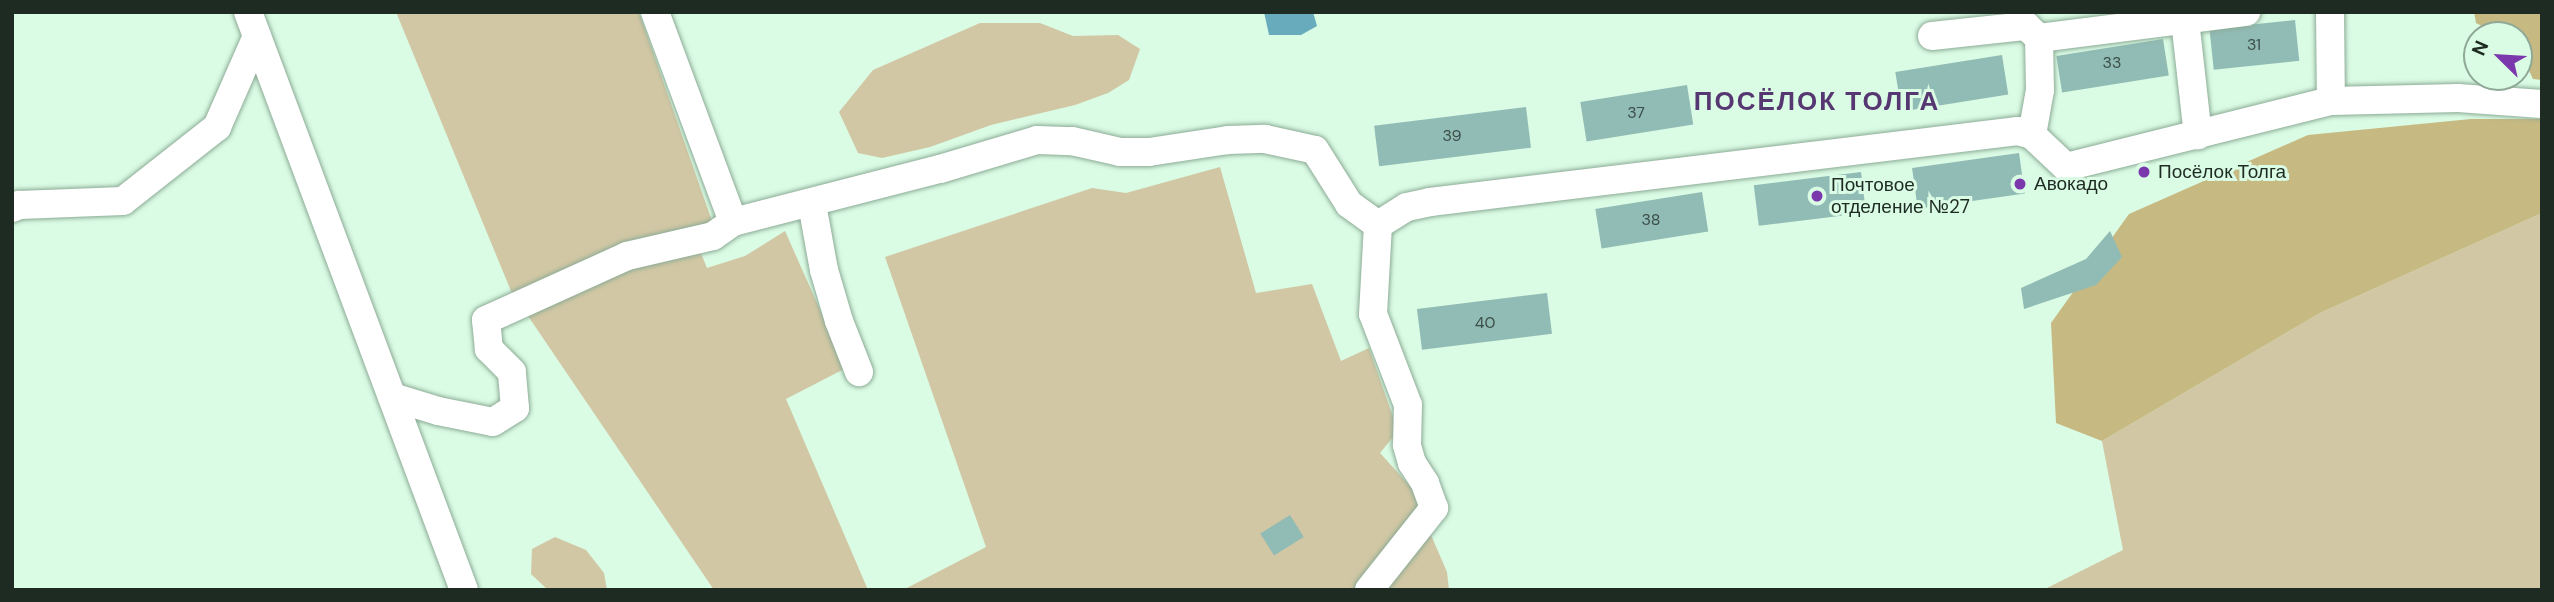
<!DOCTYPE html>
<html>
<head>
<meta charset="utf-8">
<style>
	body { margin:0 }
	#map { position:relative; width:2554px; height:602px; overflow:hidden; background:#dafbe4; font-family:"DM Sans",sans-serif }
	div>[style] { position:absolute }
	.green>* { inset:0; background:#d1c7a4 }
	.forest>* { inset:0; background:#c7b982 }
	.water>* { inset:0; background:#67abbd }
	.building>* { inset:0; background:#91bbb5; transform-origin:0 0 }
	.roads { filter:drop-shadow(0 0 2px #8cab96) drop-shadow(0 0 2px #8cab96) }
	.minor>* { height:28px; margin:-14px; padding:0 14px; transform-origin:14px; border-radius:14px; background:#fff }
	.dots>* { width:19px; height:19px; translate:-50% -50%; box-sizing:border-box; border:4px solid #dafbe4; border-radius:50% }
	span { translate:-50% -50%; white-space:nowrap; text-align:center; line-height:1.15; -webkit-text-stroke:6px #dafbe4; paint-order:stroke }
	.number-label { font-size:16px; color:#3b4f48 }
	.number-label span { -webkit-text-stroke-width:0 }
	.poi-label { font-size:19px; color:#1e2b23 }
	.left { translate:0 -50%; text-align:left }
	.district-label { font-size:26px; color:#563771; font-weight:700; letter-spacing:2px }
	.frame { position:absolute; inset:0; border:14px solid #1e2b23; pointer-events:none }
	.north { position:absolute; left:2463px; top:21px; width:70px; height:70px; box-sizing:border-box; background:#dafbe4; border:2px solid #8fa897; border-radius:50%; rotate:294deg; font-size:19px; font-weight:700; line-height:28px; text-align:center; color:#1e2b23 }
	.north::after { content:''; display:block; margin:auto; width:24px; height:32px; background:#7a38ac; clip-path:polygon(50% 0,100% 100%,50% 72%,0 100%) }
</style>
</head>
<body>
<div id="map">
	<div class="green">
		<i style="clip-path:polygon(396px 12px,639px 12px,713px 224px,693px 234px,707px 268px,745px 256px,785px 231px,846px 368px,786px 399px,868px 590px,714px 590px,511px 291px)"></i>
		<i style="clip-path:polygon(980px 23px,1040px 23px,1073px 36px,1118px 35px,1140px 49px,1129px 80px,1108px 93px,1075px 105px,991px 125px,930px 147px,882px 158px,858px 153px,839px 112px,873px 70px)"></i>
		<i style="clip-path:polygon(1220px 167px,1256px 293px,1312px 284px,1341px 361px,1369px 348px,1398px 431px,1380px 453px,1419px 496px,1421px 509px,1358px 590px,903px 590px,986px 547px,885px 257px,1092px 188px,1126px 193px)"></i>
		<i style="clip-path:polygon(2542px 213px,2542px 590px,2043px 590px,2123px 550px,2102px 441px,2320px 313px)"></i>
		<i style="clip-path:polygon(1428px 528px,1447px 572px,1449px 590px,1381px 590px)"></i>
		<i style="clip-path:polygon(555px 537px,586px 550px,604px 573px,607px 590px,548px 590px,531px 574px,532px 549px)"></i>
	</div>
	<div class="forest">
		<i style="clip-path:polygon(2474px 12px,2542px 12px,2542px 80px,2533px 79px,2519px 50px,2519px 35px,2499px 35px,2476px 23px)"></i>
		<i style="clip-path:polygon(2471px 119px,2542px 119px,2542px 213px,2320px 313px,2102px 441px,2056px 423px,2051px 323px,2129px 214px,2308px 135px)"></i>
	</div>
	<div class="water">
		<i style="clip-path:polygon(1264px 12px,1313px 12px,1317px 26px,1301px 35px,1269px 35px)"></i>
	</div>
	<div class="building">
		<i style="left:2295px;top:20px;width:41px;height:86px;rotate:84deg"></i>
		<i style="left:2163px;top:39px;width:37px;height:108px;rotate:81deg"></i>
		<i style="left:2002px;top:55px;width:40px;height:108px;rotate:81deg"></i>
		<i style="left:1687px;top:85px;width:40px;height:108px;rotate:81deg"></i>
		<i style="left:1526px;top:107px;width:41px;height:153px;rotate:83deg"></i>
		<i style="left:2019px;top:153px;width:41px;height:108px;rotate:82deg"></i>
		<i style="left:1861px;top:172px;width:41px;height:108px;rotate:83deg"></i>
		<i style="left:1702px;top:192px;width:40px;height:108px;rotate:81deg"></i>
		<i style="clip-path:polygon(2110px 231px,2122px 257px,2096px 285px,2024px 309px,2021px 288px,2086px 259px)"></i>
		<i style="left:1547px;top:293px;width:41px;height:131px;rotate:83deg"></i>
		<i style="left:1290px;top:515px;width:26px;height:35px;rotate:58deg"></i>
	</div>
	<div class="roads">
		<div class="minor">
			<i style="left:248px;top:12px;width:617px;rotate:69.51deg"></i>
			<i style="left:655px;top:12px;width:224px;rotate:69.6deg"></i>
			<i style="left:2330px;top:12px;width:89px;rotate:89.4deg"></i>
			<i style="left:2185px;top:20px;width:116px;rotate:83.6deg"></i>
			<i style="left:1932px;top:36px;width:95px;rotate:-6.1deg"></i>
			<i style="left:2026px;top:26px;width:18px;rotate:43deg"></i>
			<i style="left:2039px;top:38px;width:52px;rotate:88.9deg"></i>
			<i style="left:2040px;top:90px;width:46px;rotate:100.1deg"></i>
			<i style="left:2039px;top:38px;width:209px;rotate:-7.2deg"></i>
			<i style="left:812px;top:204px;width:67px;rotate:79.7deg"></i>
			<i style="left:824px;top:270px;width:53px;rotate:73.6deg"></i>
			<i style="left:839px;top:321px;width:55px;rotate:68.6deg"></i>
			<i style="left:12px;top:208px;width:8px;rotate:-23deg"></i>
			<i style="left:19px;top:205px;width:104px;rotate:-2.2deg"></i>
			<i style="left:123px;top:201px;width:120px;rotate:-38.2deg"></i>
			<i style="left:217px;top:127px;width:99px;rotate:-66.3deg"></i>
			<i style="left:1378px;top:225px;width:34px;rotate:-32deg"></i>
			<i style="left:1407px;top:207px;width:24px;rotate:-12deg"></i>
			<i style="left:1430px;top:202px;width:592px;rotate:-6.89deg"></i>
			<i style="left:2018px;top:131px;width:15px;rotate:16deg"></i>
			<i style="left:2032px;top:135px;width:47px;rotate:43.3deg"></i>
			<i style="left:2066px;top:167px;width:273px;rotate:-14deg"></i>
			<i style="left:2331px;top:101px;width:127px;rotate:-1.4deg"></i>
			<i style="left:2458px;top:98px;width:84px;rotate:4.1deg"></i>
			<i style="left:392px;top:397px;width:48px;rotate:16.9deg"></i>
			<i style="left:438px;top:411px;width:56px;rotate:11.3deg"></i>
			<i style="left:493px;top:422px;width:26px;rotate:-32deg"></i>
			<i style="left:515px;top:408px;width:36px;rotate:-95deg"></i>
			<i style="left:512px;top:372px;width:33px;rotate:-135deg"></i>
			<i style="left:489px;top:349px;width:29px;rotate:-96deg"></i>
			<i style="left:486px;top:320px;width:155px;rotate:-24.4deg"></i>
			<i style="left:627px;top:256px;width:88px;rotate:-13.1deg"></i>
			<i style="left:713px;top:236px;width:24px;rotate:-35deg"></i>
			<i style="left:733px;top:222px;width:214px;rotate:-14.4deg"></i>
			<i style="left:940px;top:169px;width:101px;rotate:-16.6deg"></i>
			<i style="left:1037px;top:140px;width:35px;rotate:2deg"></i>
			<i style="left:1072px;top:141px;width:49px;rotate:12.9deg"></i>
			<i style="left:1120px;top:152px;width:29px"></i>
			<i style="left:1149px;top:152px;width:80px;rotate:-8.6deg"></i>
			<i style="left:1228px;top:140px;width:37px;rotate:-2deg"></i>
			<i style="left:1265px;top:139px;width:51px;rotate:12.4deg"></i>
			<i style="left:1315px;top:150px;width:64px;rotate:57.8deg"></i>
			<i style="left:1349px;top:204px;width:36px;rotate:36deg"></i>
			<i style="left:1369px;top:590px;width:105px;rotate:-51.6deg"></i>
			<i style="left:1434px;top:508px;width:27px;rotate:-110deg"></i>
			<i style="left:1425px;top:483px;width:24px;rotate:-123deg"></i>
			<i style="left:1412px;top:463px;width:19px;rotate:-106deg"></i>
			<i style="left:1407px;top:445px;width:40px;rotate:-88.6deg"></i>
			<i style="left:1408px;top:405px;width:97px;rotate:-111deg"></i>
			<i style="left:1373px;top:314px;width:89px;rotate:-86.8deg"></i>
		</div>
	</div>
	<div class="dots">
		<i style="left:2144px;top:172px;background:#7a38ac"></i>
		<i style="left:2020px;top:184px;background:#7a38ac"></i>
		<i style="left:1817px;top:196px;background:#7a38ac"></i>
	</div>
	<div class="number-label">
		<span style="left:2254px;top:45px">31</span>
		<span style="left:2112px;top:63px">33</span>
		<span style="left:1636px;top:113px">37</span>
		<span style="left:1452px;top:136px">39</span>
		<span style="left:1651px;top:220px">38</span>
		<span style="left:1485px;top:323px">40</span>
	</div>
	<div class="poi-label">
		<span class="left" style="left:2158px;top:172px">Посёлок Толга</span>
		<span class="left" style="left:2034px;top:184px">Авокадо</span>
		<span class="left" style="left:1831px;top:196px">Почтовое<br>отделение №27</span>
	</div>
	<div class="district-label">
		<span style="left:1817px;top:102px">ПОСЁЛОК ТОЛГА</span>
	</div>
	<div class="frame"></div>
	<div class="north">N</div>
</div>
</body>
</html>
